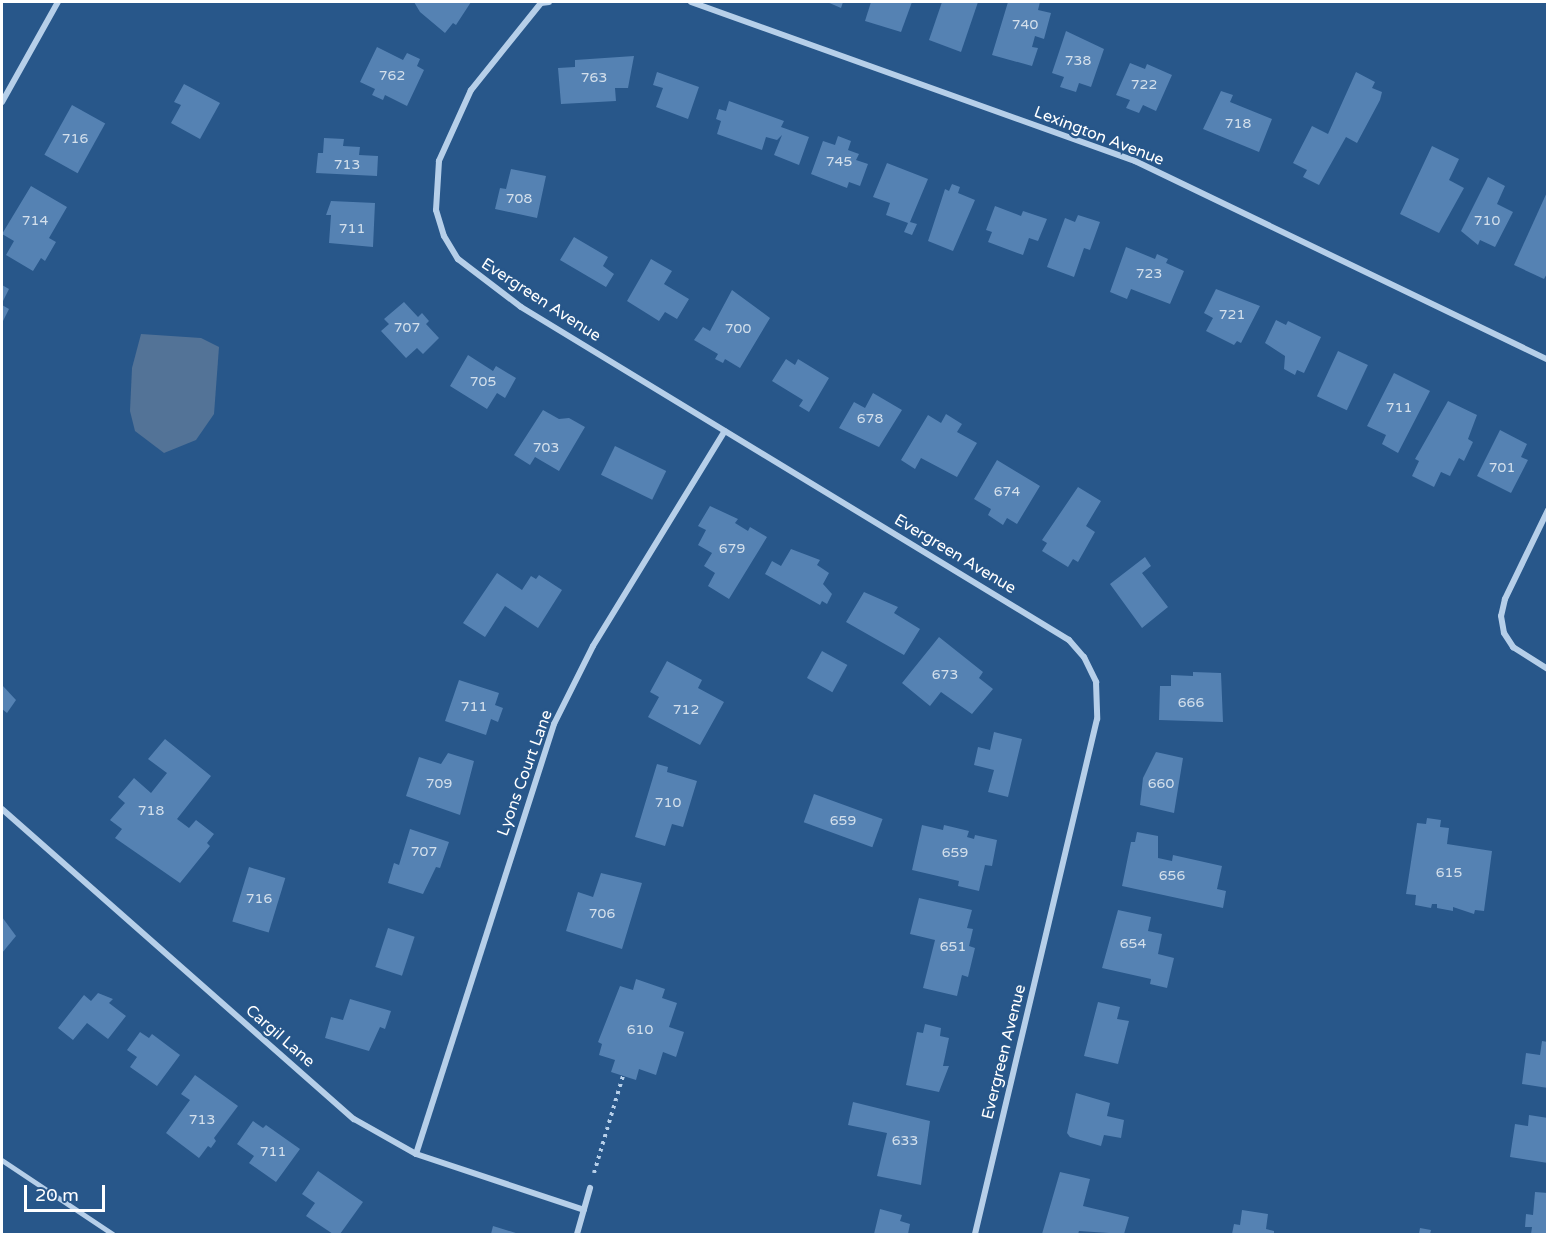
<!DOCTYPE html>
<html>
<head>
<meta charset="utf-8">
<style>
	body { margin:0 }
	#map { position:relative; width:1549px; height:1236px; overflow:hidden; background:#28578a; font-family:"Varela Round",sans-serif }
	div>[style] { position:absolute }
	.water>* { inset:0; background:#537397 }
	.building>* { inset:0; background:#5582b3; transform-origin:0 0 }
	.path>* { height:4px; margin-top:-2px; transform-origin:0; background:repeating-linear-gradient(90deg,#b6cfe9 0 3px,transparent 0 7.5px) }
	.service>* { height:4.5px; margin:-2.25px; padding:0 2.25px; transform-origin:2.25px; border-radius:2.25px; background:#b6cfe9 }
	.minor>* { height:6px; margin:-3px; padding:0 3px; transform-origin:3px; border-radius:3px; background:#b6cfe9 }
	span { translate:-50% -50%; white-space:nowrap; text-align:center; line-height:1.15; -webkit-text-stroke:5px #28578a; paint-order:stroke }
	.number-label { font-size:14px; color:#d4e0ec }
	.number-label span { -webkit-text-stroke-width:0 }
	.street-label { font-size:16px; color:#fff }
	.frame { position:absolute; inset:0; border:3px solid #fff; pointer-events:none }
	.scale { position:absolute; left:24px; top:1185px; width:81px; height:27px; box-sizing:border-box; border:3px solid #fff; border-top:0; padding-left:8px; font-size:18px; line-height:21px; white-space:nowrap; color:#fff; -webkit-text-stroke:4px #28578a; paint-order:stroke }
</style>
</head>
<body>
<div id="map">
	<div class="water">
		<i style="clip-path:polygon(141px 334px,201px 338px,219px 347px,214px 414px,196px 440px,164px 453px,135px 431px,130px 411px,132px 368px)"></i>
	</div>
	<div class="building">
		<i style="clip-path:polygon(414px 2px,471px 2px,456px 25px,453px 23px,445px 33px,420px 12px)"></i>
		<i style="clip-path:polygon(827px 2px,843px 2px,841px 8px)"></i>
		<i style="clip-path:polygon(871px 2px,912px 2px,901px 32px,865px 21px)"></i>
		<i style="clip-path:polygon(942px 2px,978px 2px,961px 52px,929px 40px)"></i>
		<i style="clip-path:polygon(1008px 2px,1040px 2px,1038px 10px,1051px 13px,1044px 39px,1035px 36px,1032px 47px,1038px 48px,1032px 66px,992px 55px)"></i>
		<i style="clip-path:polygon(1066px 31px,1104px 49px,1091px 87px,1079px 83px,1076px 92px,1060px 87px,1064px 77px,1052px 73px)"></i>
		<i style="clip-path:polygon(377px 47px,403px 60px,407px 53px,420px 59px,417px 66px,424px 70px,407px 106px,385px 95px,383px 100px,372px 95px,375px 89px,360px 82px)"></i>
		<i style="clip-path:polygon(634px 56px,628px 88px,615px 88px,616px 101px,561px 104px,558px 68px,575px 67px,575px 60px)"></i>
		<i style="clip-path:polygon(1130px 63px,1145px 69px,1147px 64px,1172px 75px,1156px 111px,1143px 105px,1139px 113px,1126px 108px,1130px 100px,1116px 95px)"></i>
		<i style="clip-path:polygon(657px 72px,699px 87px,688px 119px,656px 107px,663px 88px,653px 85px)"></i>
		<i style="clip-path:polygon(1356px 72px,1375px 82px,1372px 88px,1382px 92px,1380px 100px,1357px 143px,1346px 137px,1319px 185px,1303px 177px,1307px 170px,1293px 163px,1312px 126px,1328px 134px)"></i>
		<i style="clip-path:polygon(184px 84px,220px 103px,200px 139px,171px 123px,181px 105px,174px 102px)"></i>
		<i style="clip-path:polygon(1221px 91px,1233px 95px,1230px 102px,1272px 119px,1259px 152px,1203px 129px)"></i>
		<i style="clip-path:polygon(729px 101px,784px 121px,781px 127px,809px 137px,799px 165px,774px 155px,782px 135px,777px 140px,766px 137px,762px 150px,717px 134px,721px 121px,716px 119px,719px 109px,726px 111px)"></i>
		<i style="left:72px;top:105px;width:38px;height:57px;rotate:29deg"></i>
		<i style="clip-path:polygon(838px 136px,851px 141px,848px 150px,859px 154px,856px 160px,868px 164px,860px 186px,849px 182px,847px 188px,811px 174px,823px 141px,835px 145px)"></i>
		<i style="clip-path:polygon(324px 138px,344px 139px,343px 146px,360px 147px,359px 155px,378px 156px,377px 176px,316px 173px,318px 153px,323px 153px)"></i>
		<i style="clip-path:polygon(1432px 146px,1459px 159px,1449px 180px,1464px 188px,1439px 233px,1400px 214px)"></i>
		<i style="clip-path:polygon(887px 163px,928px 179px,910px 222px,917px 224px,912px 235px,904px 232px,908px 223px,886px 215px,890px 203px,873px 197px)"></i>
		<i style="clip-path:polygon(511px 169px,546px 176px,537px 218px,495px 209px,500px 188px,506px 189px)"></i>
		<i style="clip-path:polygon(1488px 177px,1505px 186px,1497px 204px,1513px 212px,1495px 247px,1480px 240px,1478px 245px,1461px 231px)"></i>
		<i style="clip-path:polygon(952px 184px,960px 187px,958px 193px,975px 200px,953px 251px,928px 241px,945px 189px,949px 191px)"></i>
		<i style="clip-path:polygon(31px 186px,67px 207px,49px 238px,56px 242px,45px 261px,41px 258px,33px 271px,6px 255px,14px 241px,2px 234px)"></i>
		<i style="clip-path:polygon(1548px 190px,1548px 272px,1544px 279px,1514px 265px)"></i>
		<i style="clip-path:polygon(331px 201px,375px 203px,373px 247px,329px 243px,331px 215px,326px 215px)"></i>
		<i style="clip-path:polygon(995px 206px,1021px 216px,1023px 211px,1047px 219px,1038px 241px,1029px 238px,1023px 255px,988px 242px,992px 232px,986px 230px)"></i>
		<i style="clip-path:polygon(1078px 215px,1100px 222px,1090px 250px,1084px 248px,1074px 277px,1047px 267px,1065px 218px,1075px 222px)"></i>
		<i style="clip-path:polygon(574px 237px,608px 257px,603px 266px,614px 274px,606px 287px,560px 260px)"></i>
		<i style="clip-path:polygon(1126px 247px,1155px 259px,1157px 254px,1168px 259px,1166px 263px,1184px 271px,1170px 304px,1131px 289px,1127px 299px,1110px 292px)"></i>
		<i style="clip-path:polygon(651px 259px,672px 271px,664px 284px,689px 299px,677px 319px,665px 312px,659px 321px,627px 301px)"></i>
		<i style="clip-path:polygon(2px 285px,9px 289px,2px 303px)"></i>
		<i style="clip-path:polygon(1216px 289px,1260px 306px,1241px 343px,1237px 341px,1234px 345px,1206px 331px,1213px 318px,1204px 313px)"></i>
		<i style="clip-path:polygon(732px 290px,770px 318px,740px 368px,725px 359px,723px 363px,715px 359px,718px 354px,694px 340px,703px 327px,710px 331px)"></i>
		<i style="clip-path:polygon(404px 302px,418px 317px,422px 313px,429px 321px,426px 324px,439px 338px,423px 354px,417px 348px,406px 358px,381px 331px,389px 324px,384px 319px)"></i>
		<i style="clip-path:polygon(2px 305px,9px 309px,2px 323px)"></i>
		<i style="clip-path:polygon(1276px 320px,1286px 325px,1288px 321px,1321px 337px,1304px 373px,1297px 370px,1295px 375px,1284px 369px,1285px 356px,1265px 343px)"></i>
		<i style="left:1338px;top:351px;width:33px;height:50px;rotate:25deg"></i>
		<i style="clip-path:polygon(468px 355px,493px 371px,496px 366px,516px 378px,505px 398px,497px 393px,487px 409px,450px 386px)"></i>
		<i style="clip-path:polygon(786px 359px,795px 365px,798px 359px,829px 378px,809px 412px,799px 406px,803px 400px,772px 381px)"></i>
		<i style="clip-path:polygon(1394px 373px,1430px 391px,1398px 453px,1382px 444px,1386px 435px,1367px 426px)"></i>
		<i style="clip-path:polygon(873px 393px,902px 410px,879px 447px,839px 428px,854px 402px,865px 408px)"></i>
		<i style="clip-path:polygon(1448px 401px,1477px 415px,1468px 439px,1473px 442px,1464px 461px,1459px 458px,1450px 476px,1441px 472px,1434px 487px,1412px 476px,1419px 461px,1415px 459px)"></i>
		<i style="clip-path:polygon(543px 410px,559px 419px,569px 418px,585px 427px,559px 471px,535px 457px,530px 465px,514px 455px)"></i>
		<i style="clip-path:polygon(946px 414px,962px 424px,957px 432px,977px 443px,957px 477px,921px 458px,915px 469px,901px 460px,928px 415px,941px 423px)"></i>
		<i style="clip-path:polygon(1500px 430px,1527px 444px,1521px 457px,1528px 460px,1511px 493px,1477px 476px)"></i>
		<i style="left:615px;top:446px;width:57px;height:32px;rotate:26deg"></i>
		<i style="clip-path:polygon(997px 460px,1040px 486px,1017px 524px,1007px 518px,1003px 525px,988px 515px,991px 509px,974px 499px)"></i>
		<i style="clip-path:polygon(1078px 487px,1101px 501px,1086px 526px,1095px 532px,1078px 562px,1073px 559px,1068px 567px,1042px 551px,1047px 543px,1042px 540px)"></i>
		<i style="clip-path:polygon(710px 506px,738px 519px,735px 523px,748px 531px,750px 527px,767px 537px,729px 599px,708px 586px,715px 573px,704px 566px,712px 553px,698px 545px,706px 530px,698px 526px)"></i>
		<i style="clip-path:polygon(791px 549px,820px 560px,817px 565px,829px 573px,823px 584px,832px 594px,827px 604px,822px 601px,820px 605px,765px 574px,772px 561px,781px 566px)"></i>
		<i style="clip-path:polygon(1145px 557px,1151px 566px,1142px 573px,1168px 607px,1142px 628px,1110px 584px)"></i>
		<i style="clip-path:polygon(497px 573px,522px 590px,531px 576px,536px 579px,539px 575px,562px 590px,538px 628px,505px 606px,485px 637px,463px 623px)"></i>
		<i style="clip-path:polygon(864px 592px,898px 607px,894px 613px,920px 629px,904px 655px,846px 622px)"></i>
		<i style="clip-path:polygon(939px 637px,983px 672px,979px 678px,993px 689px,972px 714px,941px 692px,930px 706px,902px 683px)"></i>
		<i style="left:822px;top:651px;width:29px;height:31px;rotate:29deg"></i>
		<i style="clip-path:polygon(667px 661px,702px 680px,698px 688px,724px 702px,700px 745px,648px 717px,659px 697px,650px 692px)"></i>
		<i style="clip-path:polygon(1193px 672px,1221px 673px,1223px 722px,1159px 720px,1160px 686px,1171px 686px,1171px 675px,1193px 676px)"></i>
		<i style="clip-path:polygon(459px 680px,499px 693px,495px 705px,503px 708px,498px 722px,491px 719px,486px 735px,445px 721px)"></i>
		<i style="clip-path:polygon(2px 685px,16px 700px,7px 713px,2px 709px)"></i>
		<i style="clip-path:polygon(994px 732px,1022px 739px,1008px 797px,988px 792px,994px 770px,974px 765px,978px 747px,990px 750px)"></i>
		<i style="clip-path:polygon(165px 739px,211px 776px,177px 819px,189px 828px,196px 820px,214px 834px,207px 843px,210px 846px,180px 883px,115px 838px,122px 829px,110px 820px,125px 803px,118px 797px,134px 778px,151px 793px,167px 773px,148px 759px)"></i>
		<i style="clip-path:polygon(1156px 752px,1183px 758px,1174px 813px,1140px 805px,1143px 778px)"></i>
		<i style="clip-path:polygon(448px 753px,474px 761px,460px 815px,406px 796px,419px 757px,441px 764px)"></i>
		<i style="clip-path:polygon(657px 764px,668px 767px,667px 772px,697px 781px,683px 827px,672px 824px,665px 846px,635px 837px)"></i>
		<i style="left:814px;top:794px;width:73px;height:30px;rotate:20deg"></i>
		<i style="clip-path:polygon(1427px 818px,1441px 820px,1440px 827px,1449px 828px,1447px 844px,1492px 851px,1484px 911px,1475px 910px,1474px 914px,1453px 907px,1453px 911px,1437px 908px,1437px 904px,1432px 904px,1431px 908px,1415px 905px,1416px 895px,1406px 894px,1417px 823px,1426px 824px)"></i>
		<i style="clip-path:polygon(922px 825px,943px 830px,944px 825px,969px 831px,967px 837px,974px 839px,975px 835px,997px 840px,992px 866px,985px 865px,979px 891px,958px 886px,959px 881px,912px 870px)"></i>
		<i style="clip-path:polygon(410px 829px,449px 842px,440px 868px,436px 867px,423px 894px,388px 883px,394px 863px,399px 865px)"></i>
		<i style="clip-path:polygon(1137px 832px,1158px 836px,1158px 858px,1172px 861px,1173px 855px,1222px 866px,1217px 889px,1226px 891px,1223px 908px,1122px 886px,1131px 842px,1135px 842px)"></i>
		<i style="left:249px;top:867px;width:38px;height:57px;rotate:17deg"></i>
		<i style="clip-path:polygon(601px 873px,642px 883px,622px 949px,566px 931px,578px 892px,593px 897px)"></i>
		<i style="clip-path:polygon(919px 898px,972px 910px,967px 928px,973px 929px,969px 946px,975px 948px,968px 977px,962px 975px,957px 996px,923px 988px,935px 940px,910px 934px)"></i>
		<i style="clip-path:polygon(1118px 910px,1151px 917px,1148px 931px,1162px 934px,1158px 954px,1174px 958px,1167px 988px,1150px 984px,1151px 979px,1102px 968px)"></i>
		<i style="clip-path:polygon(2px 917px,16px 936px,2px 953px)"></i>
		<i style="left:388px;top:928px;width:28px;height:41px;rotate:18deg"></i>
		<i style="clip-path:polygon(636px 979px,665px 989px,662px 998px,677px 1003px,669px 1027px,684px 1032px,676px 1057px,663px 1052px,656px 1075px,639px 1069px,636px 1080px,611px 1072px,615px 1060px,599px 1055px,602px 1044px,598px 1042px,620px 986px,633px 990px)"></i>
		<i style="clip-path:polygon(98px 993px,113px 999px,109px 1003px,126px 1016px,108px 1039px,87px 1023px,73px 1040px,58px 1028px,84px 995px,91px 1001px)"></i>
		<i style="clip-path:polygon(350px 999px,391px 1011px,385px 1029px,380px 1027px,369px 1051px,325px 1038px,331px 1017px,343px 1020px)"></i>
		<i style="clip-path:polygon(1098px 1002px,1120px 1007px,1117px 1019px,1129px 1021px,1118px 1064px,1084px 1056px)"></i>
		<i style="clip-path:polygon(925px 1024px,941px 1028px,940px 1036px,949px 1038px,943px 1066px,949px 1066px,939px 1092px,906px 1085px,917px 1032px,923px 1033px)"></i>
		<i style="clip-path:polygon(140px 1032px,149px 1038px,152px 1034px,180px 1055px,157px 1086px,130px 1067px,137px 1057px,127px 1050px)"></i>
		<i style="clip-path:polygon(1542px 1041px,1548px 1042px,1548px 1088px,1522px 1084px,1526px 1053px,1540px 1055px)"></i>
		<i style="clip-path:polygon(195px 1075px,238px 1106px,214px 1138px,216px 1141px,211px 1148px,208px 1146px,199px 1158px,166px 1133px,190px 1100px,181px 1094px)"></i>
		<i style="clip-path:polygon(1076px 1093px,1110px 1103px,1107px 1116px,1124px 1120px,1121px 1138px,1104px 1135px,1101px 1146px,1070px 1137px,1067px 1133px)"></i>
		<i style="clip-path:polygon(853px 1102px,930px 1121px,921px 1185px,877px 1176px,887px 1133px,848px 1125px)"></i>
		<i style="clip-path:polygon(1529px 1115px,1548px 1118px,1548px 1163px,1510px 1157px,1515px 1124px,1528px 1126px)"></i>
		<i style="clip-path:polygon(253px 1121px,263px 1128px,266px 1125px,300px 1149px,276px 1182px,249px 1163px,254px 1156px,237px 1144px)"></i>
		<i style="clip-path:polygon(318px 1171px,363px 1202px,340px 1234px,333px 1234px,306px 1216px,315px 1203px,302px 1194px)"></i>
		<i style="clip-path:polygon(1060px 1172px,1090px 1179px,1083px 1206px,1129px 1217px,1124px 1234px,1079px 1231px,1078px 1234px,1042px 1234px)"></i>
		<i style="clip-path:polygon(1535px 1192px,1548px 1193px,1548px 1234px,1531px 1234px,1532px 1227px,1525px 1227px,1526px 1214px,1533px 1215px)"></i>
		<i style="clip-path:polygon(880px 1209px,902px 1215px,900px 1221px,910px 1224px,908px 1234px,874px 1234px)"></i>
		<i style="clip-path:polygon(1242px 1210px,1268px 1214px,1266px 1229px,1274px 1231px,1274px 1234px,1232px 1234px,1234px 1224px,1240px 1225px)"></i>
		<i style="clip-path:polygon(493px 1226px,519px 1234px,491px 1234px)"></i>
		<i style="clip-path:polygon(1420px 1228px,1431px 1230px,1430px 1234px,1419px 1234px)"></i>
	</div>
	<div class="path">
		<i style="left:594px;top:1173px;width:101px;rotate:-73.4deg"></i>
	</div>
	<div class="service">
		<i style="left:2px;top:1160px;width:133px;rotate:33.7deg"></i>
	</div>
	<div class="minor">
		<i style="left:549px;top:2px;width:8px;rotate:173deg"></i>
		<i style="left:541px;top:3px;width:112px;rotate:128.8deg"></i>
		<i style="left:471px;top:90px;width:78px;rotate:114.3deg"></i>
		<i style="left:439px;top:161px;width:49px;rotate:93.5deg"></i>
		<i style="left:436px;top:210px;width:27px;rotate:73deg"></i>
		<i style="left:444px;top:236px;width:27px;rotate:59deg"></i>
		<i style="left:458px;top:259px;width:79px;rotate:37.3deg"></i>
		<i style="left:521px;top:307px;width:641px;rotate:31.29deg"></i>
		<i style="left:1069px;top:640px;width:23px;rotate:49deg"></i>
		<i style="left:1084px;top:657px;width:28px;rotate:64deg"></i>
		<i style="left:1096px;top:682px;width:37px;rotate:88deg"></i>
		<i style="left:1097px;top:719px;width:529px;rotate:103.33deg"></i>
		<i style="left:691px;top:2px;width:472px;rotate:19.7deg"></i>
		<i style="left:1135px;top:161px;width:458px;rotate:25.7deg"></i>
		<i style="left:2px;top:102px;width:115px;rotate:-60.8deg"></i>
		<i style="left:1548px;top:510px;width:99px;rotate:115.8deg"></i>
		<i style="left:1505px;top:599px;width:17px;rotate:103deg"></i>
		<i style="left:1501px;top:616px;width:17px;rotate:80deg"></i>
		<i style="left:1504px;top:633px;width:17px;rotate:57deg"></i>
		<i style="left:1513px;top:647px;width:41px;rotate:32.2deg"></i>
		<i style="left:2px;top:809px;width:469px;rotate:41.4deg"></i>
		<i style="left:354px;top:1119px;width:71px;rotate:29.4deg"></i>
		<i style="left:416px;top:1154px;width:177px;rotate:18.4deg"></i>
		<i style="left:416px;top:1154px;width:452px;rotate:-72.2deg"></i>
		<i style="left:554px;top:724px;width:87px;rotate:-63.4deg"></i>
		<i style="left:593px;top:646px;width:252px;rotate:-58.5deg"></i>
		<i style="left:577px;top:1234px;width:48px;rotate:-74.2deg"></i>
	</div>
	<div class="number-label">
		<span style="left:1025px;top:25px">740</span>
		<span style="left:1078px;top:61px">738</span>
		<span style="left:392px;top:76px">762</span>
		<span style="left:594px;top:78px">763</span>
		<span style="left:1144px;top:85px">722</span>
		<span style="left:1238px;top:124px">718</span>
		<span style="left:75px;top:139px">716</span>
		<span style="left:839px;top:162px">745</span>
		<span style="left:347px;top:165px">713</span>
		<span style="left:519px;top:199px">708</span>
		<span style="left:35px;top:221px">714</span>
		<span style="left:1487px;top:221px">710</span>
		<span style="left:352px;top:229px">711</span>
		<span style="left:1149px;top:274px">723</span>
		<span style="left:1232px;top:315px">721</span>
		<span style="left:407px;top:328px">707</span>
		<span style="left:738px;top:329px">700</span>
		<span style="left:483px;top:382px">705</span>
		<span style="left:1399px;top:408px">711</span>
		<span style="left:870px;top:419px">678</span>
		<span style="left:546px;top:448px">703</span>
		<span style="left:1502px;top:468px">701</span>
		<span style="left:1007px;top:492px">674</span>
		<span style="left:732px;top:549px">679</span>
		<span style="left:945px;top:675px">673</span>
		<span style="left:1191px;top:703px">666</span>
		<span style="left:474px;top:707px">711</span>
		<span style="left:686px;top:710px">712</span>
		<span style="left:439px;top:784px">709</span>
		<span style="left:1161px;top:784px">660</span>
		<span style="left:668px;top:803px">710</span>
		<span style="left:151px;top:811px">718</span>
		<span style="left:843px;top:821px">659</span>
		<span style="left:424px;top:852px">707</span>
		<span style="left:955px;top:853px">659</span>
		<span style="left:1449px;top:873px">615</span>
		<span style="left:1172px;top:876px">656</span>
		<span style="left:259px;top:899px">716</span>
		<span style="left:602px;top:914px">706</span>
		<span style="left:1133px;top:944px">654</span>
		<span style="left:953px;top:947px">651</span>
		<span style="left:640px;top:1030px">610</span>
		<span style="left:202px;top:1120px">713</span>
		<span style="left:905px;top:1141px">633</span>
		<span style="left:273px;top:1152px">711</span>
	</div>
	<div class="street-label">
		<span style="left:1099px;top:136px;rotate:21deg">Lexington Avenue</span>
		<span style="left:541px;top:300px;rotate:33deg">Evergreen Avenue</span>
		<span style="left:955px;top:554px;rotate:31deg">Evergreen Avenue</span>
		<span style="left:525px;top:773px;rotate:-70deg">Lyons Court Lane</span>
		<span style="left:280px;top:1036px;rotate:41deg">Cargil Lane</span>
		<span style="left:1004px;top:1052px;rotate:-76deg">Evergreen Avenue</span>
	</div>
	<div class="frame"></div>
	<div class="scale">20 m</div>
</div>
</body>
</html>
